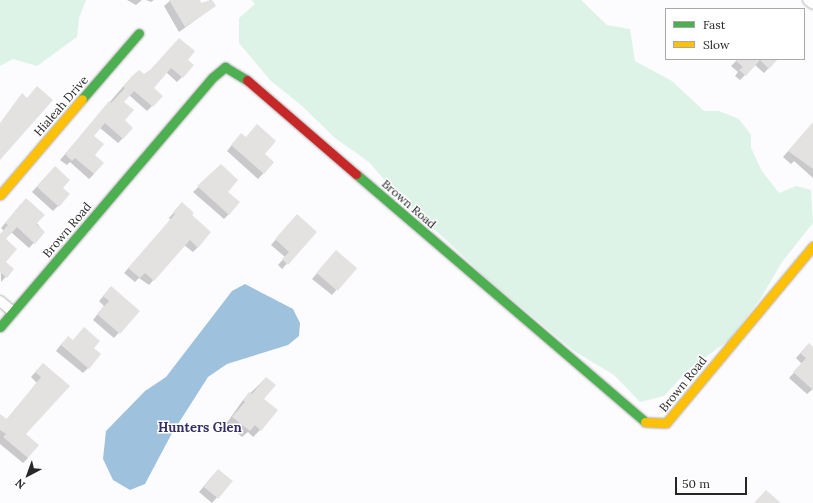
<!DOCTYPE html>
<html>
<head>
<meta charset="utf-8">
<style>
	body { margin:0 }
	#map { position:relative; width:813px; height:503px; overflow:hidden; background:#fcfbfd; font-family:Lora,serif }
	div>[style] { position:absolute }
	.green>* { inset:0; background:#def3e8 }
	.water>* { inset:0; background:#9ec2dd }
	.shadow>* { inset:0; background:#0003 }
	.building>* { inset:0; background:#e4e1e1; transform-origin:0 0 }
	.roads { filter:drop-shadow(0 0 1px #b0aeb1) drop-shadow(0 0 1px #b0aeb1) }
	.street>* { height:10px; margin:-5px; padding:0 5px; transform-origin:5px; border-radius:5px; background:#fffeff }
	.fast>* { height:9px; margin:-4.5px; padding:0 4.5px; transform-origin:4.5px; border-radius:4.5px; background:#4caf50 }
	.slow>* { height:9px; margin:-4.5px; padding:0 4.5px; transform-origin:4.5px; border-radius:4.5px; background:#ffc107 }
	.jam>* { height:9px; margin:-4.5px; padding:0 4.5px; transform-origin:4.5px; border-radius:4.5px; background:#c62828 }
	span { translate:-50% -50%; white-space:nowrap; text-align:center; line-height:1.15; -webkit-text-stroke:3px #fff; paint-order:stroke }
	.street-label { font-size:12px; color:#282528 }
	.neighbourhood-label { font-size:13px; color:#342d68; font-weight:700 }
	.legend { position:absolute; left:665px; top:8px; width:140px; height:52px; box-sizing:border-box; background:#fff; border:1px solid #a9a8a9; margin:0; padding:5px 7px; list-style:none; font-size:12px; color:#282528 }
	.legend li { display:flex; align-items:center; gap:8px; height:20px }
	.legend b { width:20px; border:1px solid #a9a8a9 }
	.north { position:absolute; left:8px; top:455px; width:40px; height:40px; -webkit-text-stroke:3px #fff; paint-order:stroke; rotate:221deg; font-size:11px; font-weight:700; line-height:16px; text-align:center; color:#282528 }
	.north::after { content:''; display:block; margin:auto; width:14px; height:18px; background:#282528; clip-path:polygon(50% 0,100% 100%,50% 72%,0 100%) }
	.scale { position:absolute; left:675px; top:477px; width:72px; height:18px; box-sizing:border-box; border:2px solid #282528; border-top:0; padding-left:5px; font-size:12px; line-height:14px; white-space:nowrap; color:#282528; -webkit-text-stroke:3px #fff; paint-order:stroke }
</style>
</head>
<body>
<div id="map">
	<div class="green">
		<i style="clip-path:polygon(0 0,86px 0,79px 18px,77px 37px,37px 66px,13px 59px,0 66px)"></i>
		<i style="clip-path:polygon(251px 0,581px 0,607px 25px,630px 29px,635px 61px,672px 81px,704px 111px,719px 111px,739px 119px,751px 135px,751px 148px,762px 171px,779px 193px,796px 186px,811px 190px,813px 223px,782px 262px,761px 298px,729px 340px,689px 369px,664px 396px,640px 402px,614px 375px,574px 351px,482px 274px,393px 190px,369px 162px,335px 138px,302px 106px,270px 80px,239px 43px,239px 18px,255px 4px)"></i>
	</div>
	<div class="water">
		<i style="clip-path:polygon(245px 284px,293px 309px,300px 323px,299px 336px,288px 345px,227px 364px,208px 377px,171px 435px,145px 484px,130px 490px,113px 480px,103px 459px,106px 431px,145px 391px,166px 377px,232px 291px)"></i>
	</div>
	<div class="shadow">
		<i style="clip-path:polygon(127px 0,142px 0,136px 5px)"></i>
		<i style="clip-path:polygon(146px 0,154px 0,151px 2px)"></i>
		<i style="clip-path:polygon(171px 0,199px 0,201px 4px,211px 0,215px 6px,179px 32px,164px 6px)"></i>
		<i style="clip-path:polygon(738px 59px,777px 59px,764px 73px,755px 65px,740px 80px,735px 76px,738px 72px,731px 66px)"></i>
		<i style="clip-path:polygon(186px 60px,182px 77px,177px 82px,166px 72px,152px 88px,152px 106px,147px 111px,129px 95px,123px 102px,123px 138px,118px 143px,100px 128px,93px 136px,94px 174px,89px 179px,70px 162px,67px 165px,60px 160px,127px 82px)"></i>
		<i style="clip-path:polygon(813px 129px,813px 178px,794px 161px,791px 164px,783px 157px,805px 132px)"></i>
		<i style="clip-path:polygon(236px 140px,263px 154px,273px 163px,258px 179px,227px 151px)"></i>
		<i style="clip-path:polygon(221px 166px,229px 214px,224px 219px,193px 192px)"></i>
		<i style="clip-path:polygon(50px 172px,61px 188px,58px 206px,53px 211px,32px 192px)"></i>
		<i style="clip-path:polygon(21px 204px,44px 232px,29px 248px,11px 232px,4px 239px,4px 262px,13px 269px,1px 282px,0 235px,4px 231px,1px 228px)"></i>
		<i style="clip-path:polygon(177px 209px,190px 216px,198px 247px,193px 252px,184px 245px,149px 285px,139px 278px,135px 282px,124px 273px,171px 220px,169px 218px)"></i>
		<i style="clip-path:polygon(292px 221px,316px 232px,282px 269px,278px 265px,285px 257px,271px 245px)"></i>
		<i style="clip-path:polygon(331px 257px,355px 268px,332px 295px,312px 279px)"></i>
		<i style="clip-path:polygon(106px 293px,138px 311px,114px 338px,93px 320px,104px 306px,99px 301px)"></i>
		<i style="clip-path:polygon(73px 341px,93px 348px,88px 368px,83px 373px,56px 351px,63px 342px)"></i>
		<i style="clip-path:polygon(813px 348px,813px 389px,807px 394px,789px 378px,802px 364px,796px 358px,804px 349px)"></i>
		<i style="clip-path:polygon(38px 369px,68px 386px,24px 434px,28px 458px,23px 463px,0 444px,0 416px,6px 420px,37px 383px,31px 377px)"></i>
		<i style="clip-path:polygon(266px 378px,260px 430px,253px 437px,248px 432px,242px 437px,226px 424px,243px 400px)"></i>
		<i style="clip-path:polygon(213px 475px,232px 481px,212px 503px,199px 492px)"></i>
	</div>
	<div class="building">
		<i style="clip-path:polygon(169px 0,200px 0,201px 3px,212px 0,216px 6px,185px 27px)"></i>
		<i style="clip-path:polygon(179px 38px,195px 51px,188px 60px,194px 65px,183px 78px,171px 68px,154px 88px,163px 96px,153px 107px,134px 91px,124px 102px,134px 110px,125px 120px,133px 128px,123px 139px,105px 123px,94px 136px,104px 144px,95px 155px,104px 163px,94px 174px,75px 158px,72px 161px,65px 154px,109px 101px,111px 103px,125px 88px,123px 87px,132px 76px,139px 70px,144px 74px,151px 69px)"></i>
		<i style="clip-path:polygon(734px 59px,778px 59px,769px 69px,760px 60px,746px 76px,739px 70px,743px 67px)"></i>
		<i style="clip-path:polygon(37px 86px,53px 100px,0 160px,0 123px,22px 93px,27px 98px)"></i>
		<i style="clip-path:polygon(813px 122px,813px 169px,788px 151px)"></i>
		<i style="clip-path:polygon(257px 124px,276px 141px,265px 154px,274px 162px,264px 174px,231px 145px,241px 133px,246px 137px)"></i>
		<i style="clip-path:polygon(221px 164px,238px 180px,228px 192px,240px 202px,229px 215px,197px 186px)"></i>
		<i style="clip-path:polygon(55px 166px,70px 180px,63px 188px,70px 194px,59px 207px,37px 187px)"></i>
		<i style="clip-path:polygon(26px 198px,45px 215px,36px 224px,45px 232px,35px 244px,17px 227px,6px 239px,17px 249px,6px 262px,14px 269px,7px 278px,0 272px,0 234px,8px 225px,5px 223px)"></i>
		<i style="clip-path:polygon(182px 202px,194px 213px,192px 215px,211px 232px,198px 248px,190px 240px,154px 281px,145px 273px,140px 278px,128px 268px,175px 214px,173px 212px)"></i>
		<i style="clip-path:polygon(297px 214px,317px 232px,288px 265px,282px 259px,289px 252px,275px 239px)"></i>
		<i style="left:336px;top:250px;width:28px;height:30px;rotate:41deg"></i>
		<i style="clip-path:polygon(111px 286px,140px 311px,120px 334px,97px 314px,109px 301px,103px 296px)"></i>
		<i style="clip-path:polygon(84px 327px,100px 341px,94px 348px,101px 354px,89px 369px,61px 345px,68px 336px,73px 340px)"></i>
		<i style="clip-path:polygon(809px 343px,813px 347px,813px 390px,793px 372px,806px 358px,800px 353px)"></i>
		<i style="clip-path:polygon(43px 363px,70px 386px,26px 434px,39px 445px,28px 458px,3px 437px,6px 434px,0 430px,0 414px,7px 419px,41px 377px,35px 372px)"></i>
		<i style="clip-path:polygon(266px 377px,276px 385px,264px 399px,278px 410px,261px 431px,255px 425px,250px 431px,232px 417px,245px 402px,243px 400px,249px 392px,252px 394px)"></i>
		<i style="left:218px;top:469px;width:19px;height:23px;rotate:39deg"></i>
		<i style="clip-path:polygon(766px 490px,781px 503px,754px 503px)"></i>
	</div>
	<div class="roads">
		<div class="street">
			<i style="left:808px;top:0;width:6px;rotate:39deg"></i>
			<i style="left:0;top:301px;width:17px;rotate:40deg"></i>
		</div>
		<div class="fast">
			<i style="left:82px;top:99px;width:87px;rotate:-49.2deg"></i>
			<i style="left:356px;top:174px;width:381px;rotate:40.6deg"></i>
			<i style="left:0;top:327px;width:328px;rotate:-49.6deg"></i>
			<i style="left:213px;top:77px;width:16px;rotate:-40deg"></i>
			<i style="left:225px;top:67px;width:26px;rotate:31deg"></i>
		</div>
		<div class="slow">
			<i style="left:0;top:195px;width:126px;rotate:-49.5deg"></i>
			<i style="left:645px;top:422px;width:21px;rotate:3deg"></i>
			<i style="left:666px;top:423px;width:230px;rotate:-50.3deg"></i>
		</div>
		<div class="jam">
			<i style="left:247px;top:80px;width:144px;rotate:40.8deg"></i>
		</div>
	</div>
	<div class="street-label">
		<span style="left:61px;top:106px;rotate:-49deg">Hialeah Drive</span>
		<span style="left:409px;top:204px;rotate:41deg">Brown Road</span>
		<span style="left:67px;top:230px;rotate:-50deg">Brown Road</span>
		<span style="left:683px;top:384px;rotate:-51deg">Brown Road</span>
	</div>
	<div class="neighbourhood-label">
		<span style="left:200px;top:428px">Hunters Glen</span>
	</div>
	<ul class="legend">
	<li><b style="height:5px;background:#4caf50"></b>Fast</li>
	<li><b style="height:5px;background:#ffc107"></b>Slow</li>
	</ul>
	<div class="north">N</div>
	<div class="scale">50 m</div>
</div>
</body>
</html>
